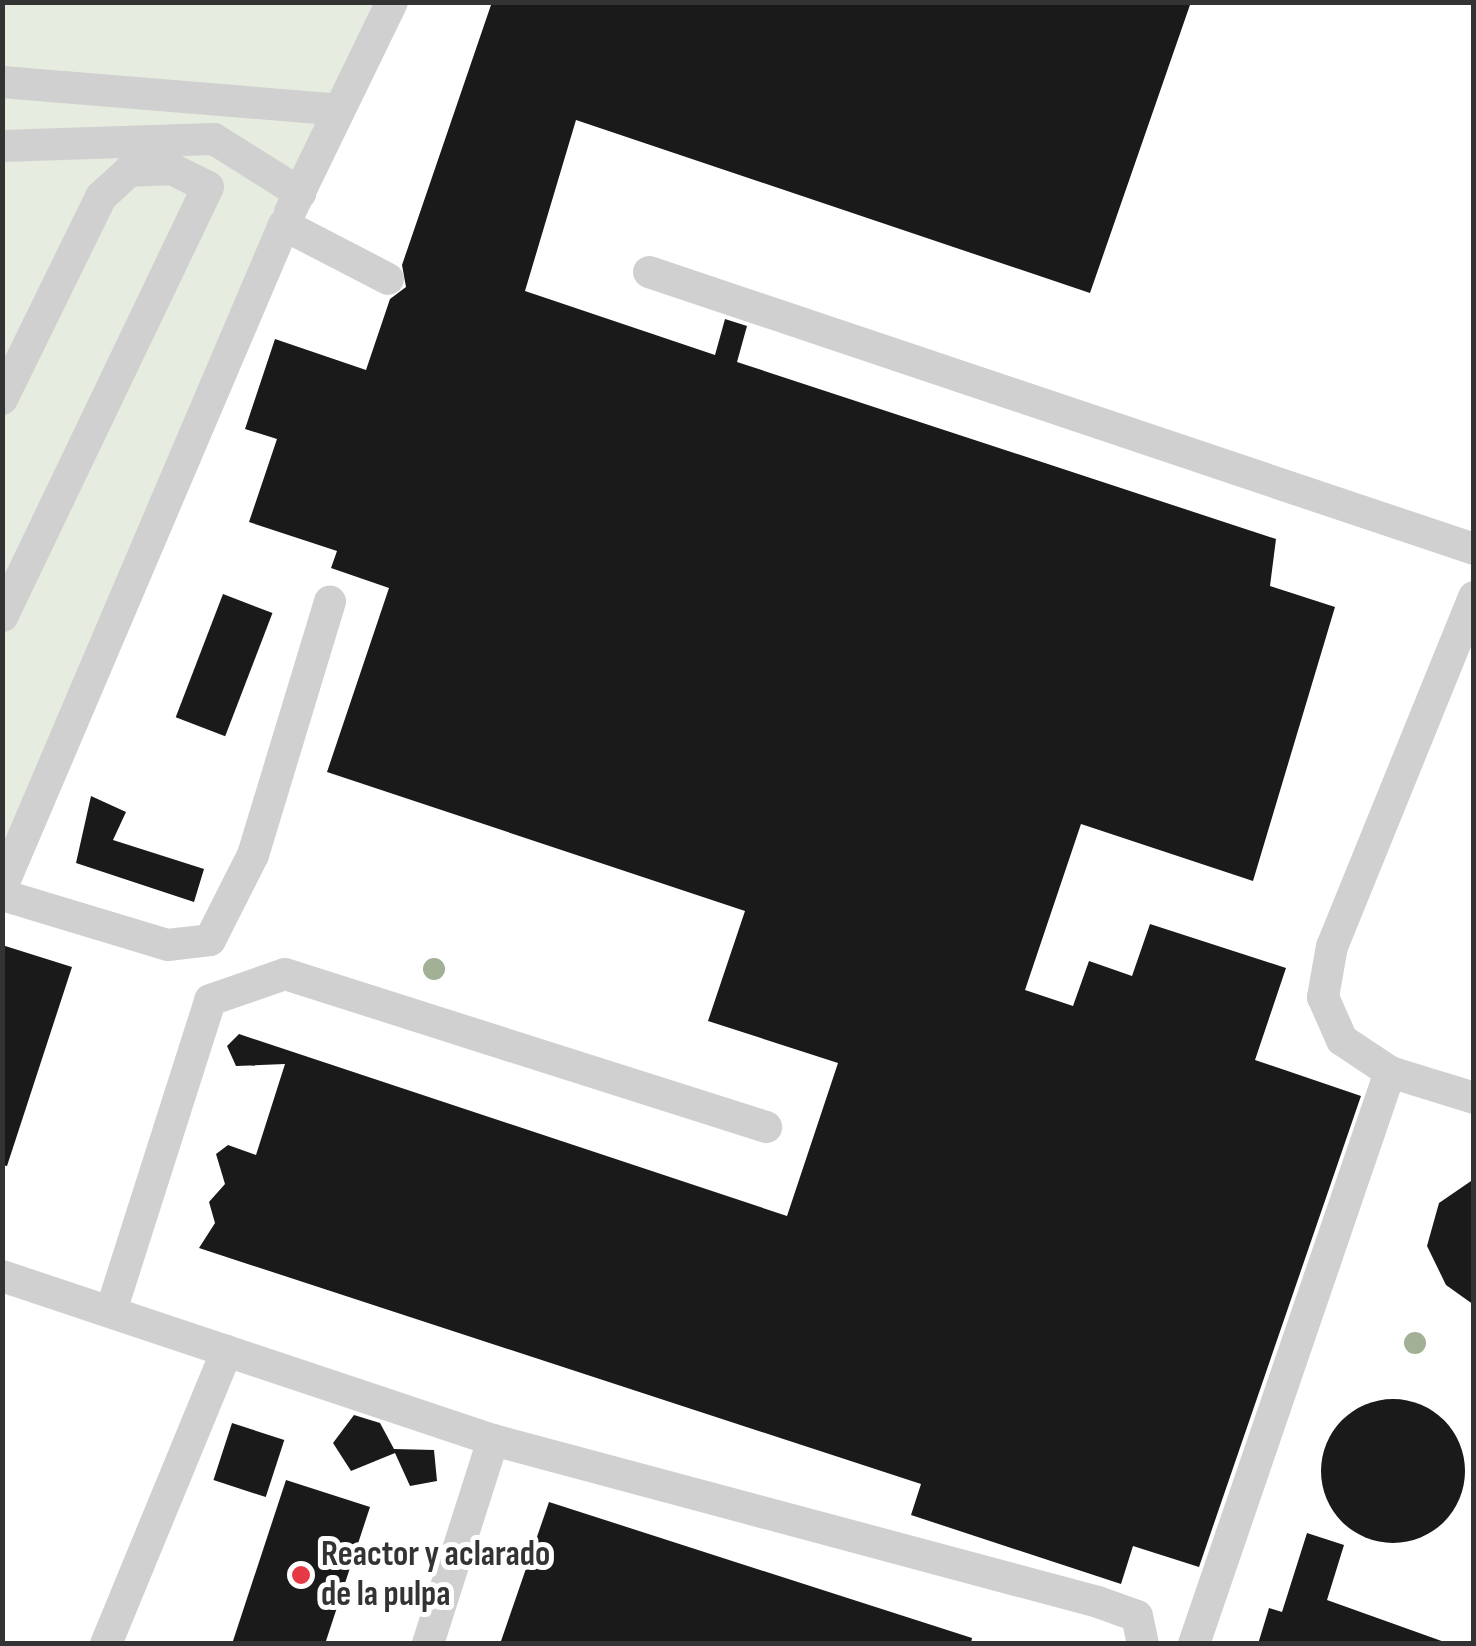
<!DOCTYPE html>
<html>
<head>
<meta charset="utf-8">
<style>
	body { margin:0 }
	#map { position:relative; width:1476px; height:1646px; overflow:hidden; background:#fff; font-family:"Sofia Sans Condensed",sans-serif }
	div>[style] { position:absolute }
	.green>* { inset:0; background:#e6ecdf }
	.building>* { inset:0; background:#1a1a1a; transform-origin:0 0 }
	.round { border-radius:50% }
	.minor>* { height:32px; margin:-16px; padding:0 16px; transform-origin:16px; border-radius:16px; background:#d0d0d0 }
	.trees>* { width:22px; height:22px; margin:-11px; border-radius:50%; background:#a2b095 }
	.dots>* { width:28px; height:28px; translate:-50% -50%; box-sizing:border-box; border:5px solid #fff; border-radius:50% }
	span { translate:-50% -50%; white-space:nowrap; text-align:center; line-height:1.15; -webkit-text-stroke:10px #fff; paint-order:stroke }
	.poi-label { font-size:35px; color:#333; font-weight:700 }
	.left { translate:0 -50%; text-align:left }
	.frame { position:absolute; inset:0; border:5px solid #333; pointer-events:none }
</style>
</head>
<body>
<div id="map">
	<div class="green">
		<i style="clip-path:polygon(3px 3px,407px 3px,3px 844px)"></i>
	</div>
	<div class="building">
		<i style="clip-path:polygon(492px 2px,1191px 2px,1090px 293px,576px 120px,525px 291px,715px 355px,725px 319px,747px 326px,737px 362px,1276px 539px,1270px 586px,1335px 607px,1253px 881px,1081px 824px,1025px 990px,1073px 1006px,1089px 961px,1132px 976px,1150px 924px,1286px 968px,1255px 1060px,1361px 1096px,1199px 1567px,1133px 1546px,1121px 1584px,911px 1515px,921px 1484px,199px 1248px,215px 1223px,209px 1202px,225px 1184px,216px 1154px,228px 1145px,256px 1155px,285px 1064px,236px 1066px,227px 1046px,239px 1034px,787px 1216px,838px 1063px,708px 1021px,745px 911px,327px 772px,389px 588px,331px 568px,337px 551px,249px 522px,277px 439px,245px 429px,275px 339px,366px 370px,390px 299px,406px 287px,402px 265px)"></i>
		<i style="left:223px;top:594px;width:53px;height:132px;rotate:21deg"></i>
		<i style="clip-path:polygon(91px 796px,126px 812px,113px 840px,204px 869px,194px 902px,76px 863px)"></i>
		<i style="clip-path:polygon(2px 945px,72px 967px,7px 1166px,2px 1165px)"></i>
		<i style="clip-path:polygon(1474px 1179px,1474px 1305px,1446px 1285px,1427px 1246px,1439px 1203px)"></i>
		<i class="round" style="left:1321px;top:1399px;width:144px;height:144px"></i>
		<i style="clip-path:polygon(354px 1415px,380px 1423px,394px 1449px,434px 1450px,437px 1481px,410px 1486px,395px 1453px,351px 1471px,333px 1443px)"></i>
		<i style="left:232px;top:1423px;width:55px;height:60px;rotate:18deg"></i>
		<i style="clip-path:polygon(286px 1480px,370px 1507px,325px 1644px,232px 1644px)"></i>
		<i style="clip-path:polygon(549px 1502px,972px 1638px,971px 1644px,500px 1644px)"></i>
		<i style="clip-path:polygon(1307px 1533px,1344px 1545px,1327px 1600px,1450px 1644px,1258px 1644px,1269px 1608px,1282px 1612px)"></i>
	</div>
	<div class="minor">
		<i style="left:2px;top:82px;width:338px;rotate:4.7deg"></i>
		<i style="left:2px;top:146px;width:212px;rotate:-1.9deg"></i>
		<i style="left:214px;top:139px;width:102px;rotate:32.1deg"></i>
		<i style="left:290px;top:212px;width:233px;rotate:-64.1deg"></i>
		<i style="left:649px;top:272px;width:870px;rotate:18.56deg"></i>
		<i style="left:2px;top:399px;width:225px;rotate:-63.9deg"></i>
		<i style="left:101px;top:197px;width:38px;rotate:-43deg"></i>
		<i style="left:129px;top:171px;width:43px;rotate:-2.7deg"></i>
		<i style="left:172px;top:169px;width:40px;rotate:26.6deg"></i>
		<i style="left:208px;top:187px;width:476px;rotate:115.6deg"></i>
		<i style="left:1474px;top:597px;width:377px;rotate:112.1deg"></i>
		<i style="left:1332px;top:946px;width:52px;rotate:100deg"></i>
		<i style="left:1323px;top:997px;width:47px;rotate:66.2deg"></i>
		<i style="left:1342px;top:1040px;width:58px;rotate:33.7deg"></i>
		<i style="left:1390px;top:1072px;width:88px;rotate:17.2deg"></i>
		<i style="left:2px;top:887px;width:720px;rotate:-66.93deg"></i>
		<i style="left:284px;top:225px;width:117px;rotate:27.4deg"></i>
		<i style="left:2px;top:895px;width:173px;rotate:16.8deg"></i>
		<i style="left:168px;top:945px;width:42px;rotate:-6.8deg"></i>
		<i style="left:210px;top:940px;width:95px;rotate:-63.2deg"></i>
		<i style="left:253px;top:855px;width:265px;rotate:-73.1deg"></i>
		<i style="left:2px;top:1276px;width:518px;rotate:18.47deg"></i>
		<i style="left:493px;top:1440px;width:214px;rotate:107.7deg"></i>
		<i style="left:112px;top:1308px;width:323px;rotate:-72.3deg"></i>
		<i style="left:210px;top:1000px;width:79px;rotate:-19.1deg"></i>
		<i style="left:285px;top:974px;width:505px;rotate:17.65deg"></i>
		<i style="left:493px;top:1440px;width:626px;rotate:14.99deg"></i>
		<i style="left:1098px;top:1602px;width:41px;rotate:19.7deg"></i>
		<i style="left:1137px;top:1616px;width:29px;rotate:78deg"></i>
		<i style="left:106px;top:1644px;width:317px;rotate:-67.6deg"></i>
		<i style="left:1194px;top:1644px;width:605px;rotate:-71.09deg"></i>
	</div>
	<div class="trees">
		<i style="left:434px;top:969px"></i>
		<i style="left:1415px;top:1343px"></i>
	</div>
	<div class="dots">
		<i style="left:301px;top:1575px;background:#e63946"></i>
	</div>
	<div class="poi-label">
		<span class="left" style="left:321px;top:1575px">Reactor y aclarado<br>de la pulpa</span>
	</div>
	<div class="frame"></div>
</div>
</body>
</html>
